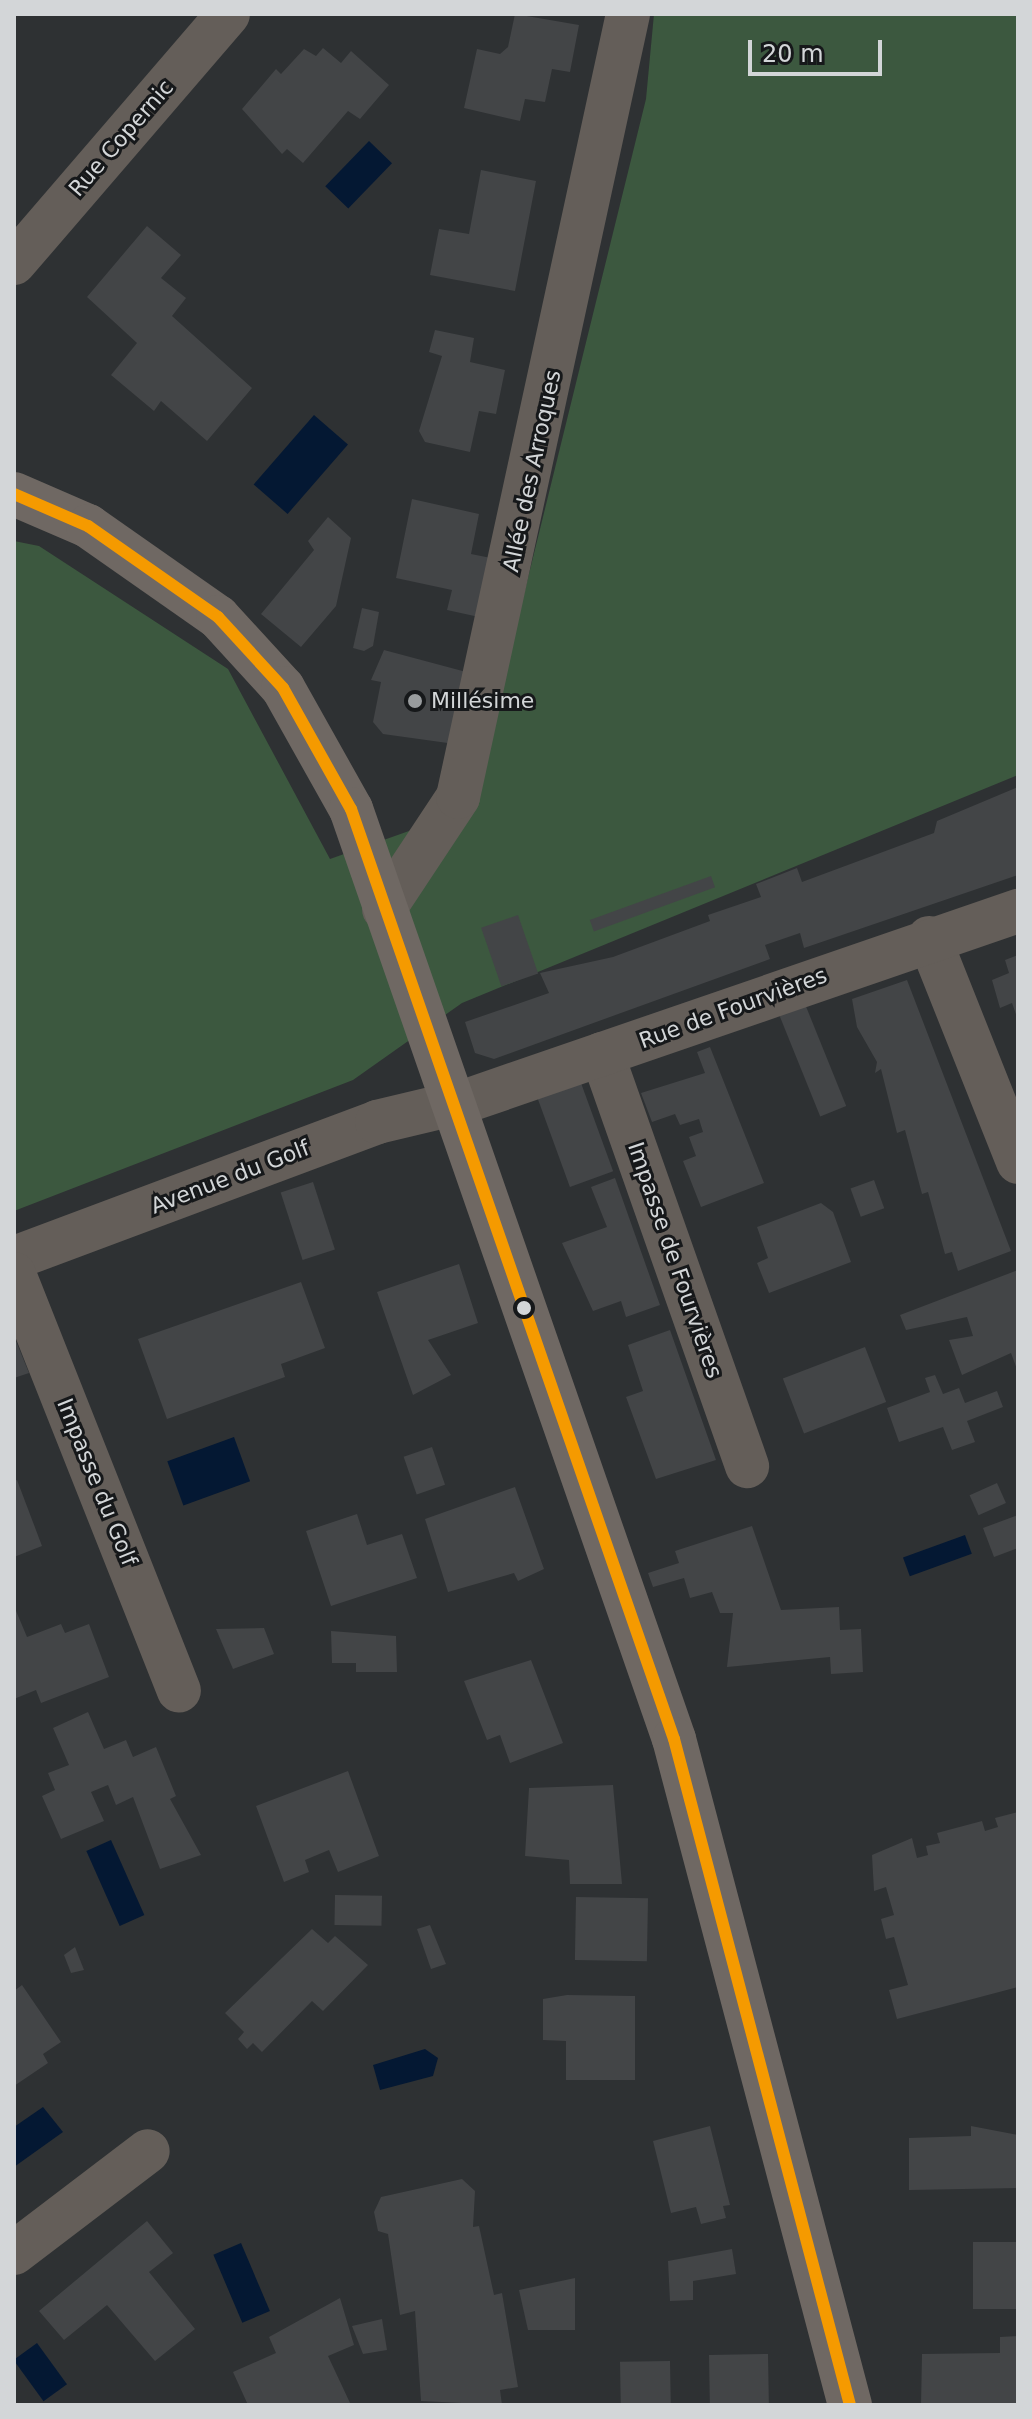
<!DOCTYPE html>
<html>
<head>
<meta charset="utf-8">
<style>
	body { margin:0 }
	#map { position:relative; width:1032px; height:2419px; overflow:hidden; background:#2e3133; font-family:"DejaVu Sans",sans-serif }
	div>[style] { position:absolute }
	.green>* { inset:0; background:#3c583f }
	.water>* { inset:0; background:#041833; transform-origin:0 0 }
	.building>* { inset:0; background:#434547; transform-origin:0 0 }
	.street>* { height:44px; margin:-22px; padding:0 22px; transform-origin:22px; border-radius:22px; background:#645e59 }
	.secondary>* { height:44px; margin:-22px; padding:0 22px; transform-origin:22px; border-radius:22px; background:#6f6863 }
	.bus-1>* { height:12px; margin:-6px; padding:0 6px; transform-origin:6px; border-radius:6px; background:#f59a00 }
	.dots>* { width:22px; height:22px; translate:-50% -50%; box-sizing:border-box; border:4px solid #16181a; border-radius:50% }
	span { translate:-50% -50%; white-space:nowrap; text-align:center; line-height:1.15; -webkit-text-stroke:6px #16181a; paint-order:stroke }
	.street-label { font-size:22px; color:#d3d6d8 }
	.poi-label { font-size:22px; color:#d3d6d8 }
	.left { translate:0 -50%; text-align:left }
	.frame { position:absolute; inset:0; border:16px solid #d3d6d8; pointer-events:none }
	.scale { position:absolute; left:748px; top:40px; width:134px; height:36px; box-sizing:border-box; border:4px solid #d3d6d8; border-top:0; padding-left:10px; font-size:24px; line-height:28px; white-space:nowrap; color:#d3d6d8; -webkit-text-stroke:6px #16181a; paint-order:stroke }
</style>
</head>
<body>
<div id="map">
	<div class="green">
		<i style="clip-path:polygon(654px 14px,1018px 14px,1018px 775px,462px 1003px,353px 1080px,14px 1211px,14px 541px,39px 546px,228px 669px,330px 859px,471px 809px,646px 99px)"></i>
	</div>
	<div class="water">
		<i style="left:369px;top:141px;width:32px;height:63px;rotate:44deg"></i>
		<i style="left:314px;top:415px;width:45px;height:92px;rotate:41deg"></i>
		<i style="left:234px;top:1437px;width:47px;height:71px;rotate:70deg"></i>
		<i style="left:965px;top:1535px;width:20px;height:66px;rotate:70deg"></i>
		<i style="left:111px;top:1840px;width:82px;height:27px;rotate:66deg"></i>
		<i style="clip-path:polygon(425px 2049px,438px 2058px,433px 2076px,380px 2090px,373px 2065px)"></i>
		<i style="clip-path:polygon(43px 2107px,63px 2132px,14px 2167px,14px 2127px)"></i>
		<i style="left:241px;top:2243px;width:74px;height:30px;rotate:67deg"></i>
		<i style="left:37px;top:2343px;width:51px;height:29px;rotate:54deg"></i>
	</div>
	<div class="building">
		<i style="clip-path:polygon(515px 14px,579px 25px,570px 72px,552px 69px,545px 102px,525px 99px,520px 121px,464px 108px,477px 49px,500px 54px,508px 47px)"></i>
		<i style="clip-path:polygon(323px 48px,341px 63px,351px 51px,389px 85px,360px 119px,348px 111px,303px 163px,287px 149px,282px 154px,242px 109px,276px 69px,281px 74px,304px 49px,316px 56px)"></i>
		<i style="clip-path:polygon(481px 170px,536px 181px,515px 291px,430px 275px,439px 229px,469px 234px)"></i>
		<i style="clip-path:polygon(147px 226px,181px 255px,161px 278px,186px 298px,172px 316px,252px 388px,207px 441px,161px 401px,154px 411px,111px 375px,137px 343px,87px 297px)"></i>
		<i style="clip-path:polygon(435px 330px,474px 338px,470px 362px,505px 370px,496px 414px,479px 411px,470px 452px,425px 442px,419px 431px,442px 356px,429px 352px)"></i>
		<i style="clip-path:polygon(412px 499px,479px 514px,471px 554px,491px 558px,479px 617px,447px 610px,452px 590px,396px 578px)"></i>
		<i style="clip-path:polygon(328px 517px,351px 538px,336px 606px,301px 647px,261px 614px,314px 550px,308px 541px)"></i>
		<i style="clip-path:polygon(362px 608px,379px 612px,373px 646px,364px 651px,353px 648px)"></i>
		<i style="clip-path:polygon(384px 650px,470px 673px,462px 745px,383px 734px,373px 722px,381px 682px,371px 680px)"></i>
		<i style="clip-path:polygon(1018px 787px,1018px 875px,804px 948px,800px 933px,765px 945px,770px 959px,494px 1059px,475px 1053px,465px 1022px,549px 993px,540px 973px,613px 957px,710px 921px,708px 915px,761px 897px,756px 884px,797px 868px,802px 882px,934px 833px,937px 821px)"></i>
		<i style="left:711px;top:876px;width:12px;height:129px;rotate:70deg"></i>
		<i style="left:518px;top:915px;width:62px;height:39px;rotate:71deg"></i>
		<i style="clip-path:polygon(1018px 955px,1018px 1020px,1012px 1003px,1000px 1008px,992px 980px,1009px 973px,1005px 960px)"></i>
		<i style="clip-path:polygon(907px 980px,1011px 1251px,958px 1271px,952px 1252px,945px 1254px,928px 1192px,922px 1194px,905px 1130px,897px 1133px,881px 1069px,875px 1073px,877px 1062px,857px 1027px,852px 999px)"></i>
		<i style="left:805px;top:1004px;width:110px;height:28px;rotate:68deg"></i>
		<i style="clip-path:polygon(710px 1047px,764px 1183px,701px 1207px,683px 1161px,696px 1156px,689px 1137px,703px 1132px,699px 1119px,680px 1125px,675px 1114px,652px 1122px,641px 1093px,705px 1073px,697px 1052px)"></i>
		<i style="left:581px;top:1083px;width:94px;height:46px;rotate:70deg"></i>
		<i style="clip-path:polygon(615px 1178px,660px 1305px,626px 1317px,621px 1301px,593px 1311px,562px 1243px,607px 1227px,591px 1187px)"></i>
		<i style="left:874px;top:1180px;width:30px;height:25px;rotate:70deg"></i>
		<i style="left:313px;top:1182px;width:71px;height:34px;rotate:72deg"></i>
		<i style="clip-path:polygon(821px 1203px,833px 1212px,851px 1262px,769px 1293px,757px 1263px,768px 1258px,757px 1227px)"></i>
		<i style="clip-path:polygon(459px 1264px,478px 1323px,428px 1340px,451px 1375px,413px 1395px,377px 1292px)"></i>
		<i style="clip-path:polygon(1018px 1270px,1018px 1372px,1011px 1353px,962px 1375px,949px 1340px,973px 1336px,967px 1317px,906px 1330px,900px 1315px)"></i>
		<i style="clip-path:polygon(301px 1282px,325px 1348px,281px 1364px,285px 1377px,167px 1419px,138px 1339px)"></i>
		<i style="clip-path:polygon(670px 1330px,716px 1460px,656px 1479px,626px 1397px,643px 1391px,628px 1345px)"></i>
		<i style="clip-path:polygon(14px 1336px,29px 1373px,14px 1378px)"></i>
		<i style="left:865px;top:1347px;width:59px;height:88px;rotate:69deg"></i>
		<i style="clip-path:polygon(935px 1375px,943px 1394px,959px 1388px,965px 1403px,997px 1391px,1003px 1407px,967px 1421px,975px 1442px,952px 1450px,943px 1427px,899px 1442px,887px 1408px,930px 1392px,925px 1378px)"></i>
		<i style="left:432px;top:1447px;width:40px;height:30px;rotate:71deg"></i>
		<i style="clip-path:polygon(17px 1480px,42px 1546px,14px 1557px,14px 1481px)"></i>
		<i style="left:997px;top:1483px;width:22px;height:30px;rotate:66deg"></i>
		<i style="clip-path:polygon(515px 1487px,544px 1569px,518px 1581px,514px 1573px,448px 1592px,425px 1519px)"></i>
		<i style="clip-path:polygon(357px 1514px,367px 1545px,402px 1534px,417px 1578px,331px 1606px,306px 1531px)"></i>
		<i style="clip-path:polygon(1018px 1515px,1018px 1548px,994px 1557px,983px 1528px)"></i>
		<i style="clip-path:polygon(752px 1526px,781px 1610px,839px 1607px,840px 1630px,861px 1629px,863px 1672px,831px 1674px,830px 1657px,727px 1667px,733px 1613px,720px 1613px,712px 1592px,690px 1598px,684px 1578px,653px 1587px,648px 1573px,679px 1563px,675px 1551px)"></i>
		<i style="clip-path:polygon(14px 1606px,27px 1637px,61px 1624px,65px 1633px,89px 1624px,109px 1677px,41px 1703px,36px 1690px,14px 1699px)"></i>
		<i style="clip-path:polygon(264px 1628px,274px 1654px,233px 1669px,216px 1629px)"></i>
		<i style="clip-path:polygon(331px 1631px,396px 1636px,397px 1672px,356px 1672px,356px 1663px,332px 1663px)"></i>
		<i style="clip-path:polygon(531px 1660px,563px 1743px,510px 1763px,500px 1735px,487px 1740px,464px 1681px)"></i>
		<i style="clip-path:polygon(88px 1712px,104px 1749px,126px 1740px,133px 1757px,156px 1747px,176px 1796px,170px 1799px,201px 1855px,160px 1869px,133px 1797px,116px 1805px,108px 1785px,91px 1792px,104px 1821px,61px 1839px,42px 1796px,55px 1790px,48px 1773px,69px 1765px,53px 1728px)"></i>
		<i style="clip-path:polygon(348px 1771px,379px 1856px,338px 1872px,329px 1850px,305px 1860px,309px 1872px,284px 1882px,256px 1806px)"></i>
		<i style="clip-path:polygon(613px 1785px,622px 1884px,570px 1884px,569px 1860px,525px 1856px,529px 1788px)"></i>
		<i style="clip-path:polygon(1018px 1812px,1018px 1987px,897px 2019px,889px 1990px,908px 1985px,894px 1937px,886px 1939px,881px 1919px,894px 1915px,886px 1887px,874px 1891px,872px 1855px,912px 1838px,917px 1858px,928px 1855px,926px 1846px,940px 1843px,937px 1833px,982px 1821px,985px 1831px,998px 1827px,995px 1818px)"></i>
		<i style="left:335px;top:1895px;width:47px;height:30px;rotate:1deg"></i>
		<i style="left:576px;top:1897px;width:72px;height:63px;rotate:1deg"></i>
		<i style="clip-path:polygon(430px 1925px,446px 1964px,431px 1969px,417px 1929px)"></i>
		<i style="clip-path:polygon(312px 1929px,328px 1943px,335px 1936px,368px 1965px,323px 2011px,312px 2001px,262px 2052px,253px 2043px,247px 2049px,238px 2039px,244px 2032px,225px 2013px)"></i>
		<i style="clip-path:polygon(75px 1947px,84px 1970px,71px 1973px,64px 1955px)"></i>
		<i style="clip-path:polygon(22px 1985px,61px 2042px,43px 2054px,48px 2063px,14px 2086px,14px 1991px)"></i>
		<i style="clip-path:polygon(567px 1995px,635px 1996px,635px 2080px,566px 2080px,566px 2041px,543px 2040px,543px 1999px)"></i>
		<i style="clip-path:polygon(710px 2126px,730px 2205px,723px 2206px,726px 2218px,701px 2224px,696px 2207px,671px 2213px,653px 2141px)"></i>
		<i style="clip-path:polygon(971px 2126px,1018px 2135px,1018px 2188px,909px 2190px,909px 2138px,971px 2136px)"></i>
		<i style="clip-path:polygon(462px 2179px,475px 2191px,473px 2227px,479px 2226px,494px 2295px,502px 2293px,518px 2387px,500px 2390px,502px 2405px,421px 2401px,415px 2311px,400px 2315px,388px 2234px,378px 2231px,374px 2212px,381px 2197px)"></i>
		<i style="clip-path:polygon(147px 2221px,173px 2253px,149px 2272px,195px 2329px,155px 2361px,107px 2305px,64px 2340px,39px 2311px)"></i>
		<i style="left:973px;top:2242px;width:45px;height:67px"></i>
		<i style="clip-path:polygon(732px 2249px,736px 2274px,693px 2281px,693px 2300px,670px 2301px,668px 2261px)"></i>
		<i style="clip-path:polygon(575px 2278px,575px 2330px,528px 2330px,519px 2290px)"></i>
		<i style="clip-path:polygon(340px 2298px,354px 2345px,328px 2356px,351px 2405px,248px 2405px,233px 2372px,276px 2353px,269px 2337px)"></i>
		<i style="clip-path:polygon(382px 2319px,387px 2350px,363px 2354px,352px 2326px)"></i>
		<i style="clip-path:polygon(1018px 2336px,1018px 2403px,921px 2405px,922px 2354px,1000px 2353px,1000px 2337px)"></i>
		<i style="left:768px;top:2354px;width:51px;height:59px;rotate:89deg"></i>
		<i style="left:670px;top:2361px;width:44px;height:50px;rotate:89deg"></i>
	</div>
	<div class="street">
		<i style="left:14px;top:263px;width:328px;rotate:-49.3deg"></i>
		<i style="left:384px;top:909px;width:134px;rotate:-56.5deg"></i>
		<i style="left:458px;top:797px;width:801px;rotate:-77.75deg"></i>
		<i style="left:929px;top:938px;width:241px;rotate:68.3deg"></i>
		<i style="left:602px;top:1054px;width:437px;rotate:70.6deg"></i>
		<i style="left:14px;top:1258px;width:388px;rotate:-20.5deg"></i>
		<i style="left:377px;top:1122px;width:95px;rotate:-13.4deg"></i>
		<i style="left:469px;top:1100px;width:581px;rotate:-19deg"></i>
		<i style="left:14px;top:1274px;width:448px;rotate:68.4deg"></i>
		<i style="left:14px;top:2253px;width:168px;rotate:-37.3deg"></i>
	</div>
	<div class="secondary">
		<i style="left:14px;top:494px;width:81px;rotate:23.4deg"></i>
		<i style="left:88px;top:526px;width:159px;rotate:35deg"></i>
		<i style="left:218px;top:617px;width:96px;rotate:47.5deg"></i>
		<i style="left:283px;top:688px;width:139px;rotate:60.7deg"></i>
		<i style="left:351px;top:809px;width:984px;rotate:70.85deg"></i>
		<i style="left:674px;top:1739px;width:689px;rotate:75.2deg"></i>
	</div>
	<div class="bus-1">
		<i style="left:14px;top:494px;width:81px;rotate:23.4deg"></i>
		<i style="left:88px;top:526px;width:159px;rotate:35deg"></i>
		<i style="left:218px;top:617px;width:96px;rotate:47.5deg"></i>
		<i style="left:283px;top:688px;width:139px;rotate:60.7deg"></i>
		<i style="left:351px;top:809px;width:984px;rotate:70.85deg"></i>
		<i style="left:674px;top:1739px;width:689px;rotate:75.2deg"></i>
	</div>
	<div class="dots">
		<i style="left:415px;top:701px;background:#999c9e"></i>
		<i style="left:524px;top:1308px;background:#d3d6d8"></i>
	</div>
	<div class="street-label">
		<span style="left:121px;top:138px;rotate:-49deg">Rue Copernic</span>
		<span style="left:532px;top:471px;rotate:-78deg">Allée des Arroques</span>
		<span style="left:733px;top:1008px;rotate:-20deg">Rue de Fourvières</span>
		<span style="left:230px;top:1177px;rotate:-21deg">Avenue du Golf</span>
		<span style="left:675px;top:1260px;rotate:71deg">Impasse de Fourvières</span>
		<span style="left:97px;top:1482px;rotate:68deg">Impasse du Golf</span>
	</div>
	<div class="poi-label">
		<span class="left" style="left:431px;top:701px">Millésime</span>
	</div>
	<div class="frame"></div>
	<div class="scale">20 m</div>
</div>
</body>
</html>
